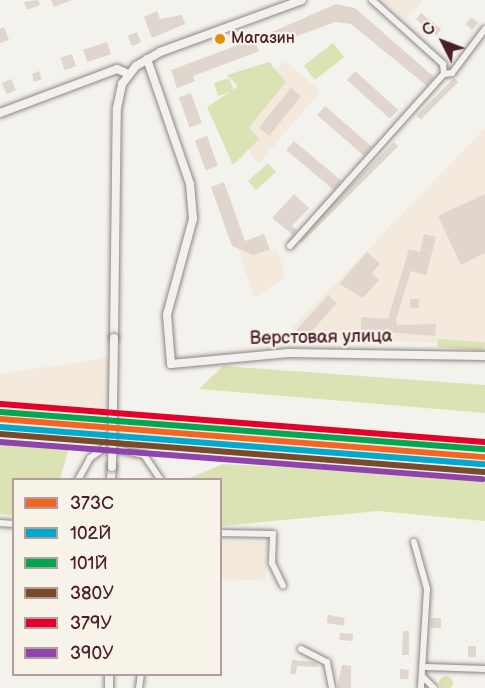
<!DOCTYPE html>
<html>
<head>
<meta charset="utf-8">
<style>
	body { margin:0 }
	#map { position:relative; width:485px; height:688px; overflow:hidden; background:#f4f2ec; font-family:"Balsamiq Sans",sans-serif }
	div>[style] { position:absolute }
	.built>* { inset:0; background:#f3e9dd; transform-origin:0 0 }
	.green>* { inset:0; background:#dbe2b4; transform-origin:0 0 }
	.round { border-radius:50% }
	.building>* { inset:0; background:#e0d6cd; transform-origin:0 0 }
	.roads { filter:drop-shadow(0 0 2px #8f8685) drop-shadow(0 0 2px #8f8685) }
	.street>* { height:6px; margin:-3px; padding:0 3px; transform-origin:3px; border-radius:3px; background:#f2f1ed }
	.secondary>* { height:8px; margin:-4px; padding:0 4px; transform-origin:4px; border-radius:4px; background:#f2f1ed }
	.bridges { filter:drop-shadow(0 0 2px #8f8685) drop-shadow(0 0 2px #8f8685) }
	.secondary-bridge>* { height:8px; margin:-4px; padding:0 4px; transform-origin:4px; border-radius:4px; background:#f2f1ed }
	.rail-1>* { height:6px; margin:-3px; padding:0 3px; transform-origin:3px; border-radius:3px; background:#f26522 }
	.rail-2>* { height:6px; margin:-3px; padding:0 3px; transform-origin:3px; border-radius:3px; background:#00a9ce }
	.rail-3>* { height:6px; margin:-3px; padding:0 3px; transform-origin:3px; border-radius:3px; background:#00a651 }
	.rail-4>* { height:6px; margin:-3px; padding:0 3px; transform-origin:3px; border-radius:3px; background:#7a4b2a }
	.rail-5>* { height:6px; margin:-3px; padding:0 3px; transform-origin:3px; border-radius:3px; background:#e4002b }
	.rail-6>* { height:6px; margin:-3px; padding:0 3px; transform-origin:3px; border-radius:3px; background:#8e44ad }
	.dots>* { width:16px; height:16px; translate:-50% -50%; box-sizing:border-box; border:3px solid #f7f3e8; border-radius:50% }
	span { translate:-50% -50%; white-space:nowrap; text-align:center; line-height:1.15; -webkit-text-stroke:4.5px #f7f3e8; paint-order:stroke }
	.bus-label { font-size:16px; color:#4a1f2b }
	.left { translate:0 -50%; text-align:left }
	.street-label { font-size:18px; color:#4a1f2b }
	.legend { position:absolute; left:12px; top:478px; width:210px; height:198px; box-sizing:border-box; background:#f7f3e8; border:2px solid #b29e9c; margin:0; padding:8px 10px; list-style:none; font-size:18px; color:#4a1f2b }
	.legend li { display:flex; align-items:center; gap:12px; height:30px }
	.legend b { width:30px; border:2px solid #b29e9c }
	.north { position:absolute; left:413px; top:12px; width:60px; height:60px; -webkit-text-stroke:4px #f7f3e8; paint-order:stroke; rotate:312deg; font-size:16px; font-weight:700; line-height:24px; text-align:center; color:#4a1f2b }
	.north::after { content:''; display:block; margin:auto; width:21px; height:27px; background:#4a1f2b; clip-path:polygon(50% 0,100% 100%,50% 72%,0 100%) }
</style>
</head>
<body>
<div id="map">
	<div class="built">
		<i style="clip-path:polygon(383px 0,423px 0,406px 20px)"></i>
		<i style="clip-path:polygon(286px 62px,321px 91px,258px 164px,220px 105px)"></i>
		<i style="clip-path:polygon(485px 128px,485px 346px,359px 339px,309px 343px,292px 328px)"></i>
		<i style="clip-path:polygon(244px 248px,254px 255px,277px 249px,286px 277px,254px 298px,239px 250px)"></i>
		<i style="clip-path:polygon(113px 357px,112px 415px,485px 445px,485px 467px,0 429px,0 374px)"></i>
		<i style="left:221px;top:541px;width:46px;height:38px;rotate:2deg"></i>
	</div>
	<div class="green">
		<i style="left:333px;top:43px;width:18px;height:37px;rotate:52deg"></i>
		<i style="clip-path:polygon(269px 62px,286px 82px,249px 127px,259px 139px,233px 165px,207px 107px,230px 92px,218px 96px,214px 83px,229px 78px,234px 90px,238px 86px,227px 75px)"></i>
		<i style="left:268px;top:163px;width:12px;height:27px;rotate:48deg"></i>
		<i style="left:438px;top:339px;width:47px;height:8px;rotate:4deg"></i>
		<i style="clip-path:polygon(223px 366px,485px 385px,485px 413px,199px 389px)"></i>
		<i style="clip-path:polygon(0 442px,69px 448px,60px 479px,14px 480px,13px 515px,0 514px)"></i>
		<i style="clip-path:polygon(223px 464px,485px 477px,485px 521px,378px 511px,221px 526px,220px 480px,187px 479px)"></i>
		<i class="round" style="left:439px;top:676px;width:14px;height:14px"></i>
	</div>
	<div class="building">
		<i style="clip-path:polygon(38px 0,40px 5px,27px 10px,24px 2px)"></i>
		<i style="clip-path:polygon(51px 0,72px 0,54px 7px)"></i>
		<i style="clip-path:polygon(336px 4px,355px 8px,434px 77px,427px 86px,351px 24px,335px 22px,276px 44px,272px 32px)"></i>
		<i style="clip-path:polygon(157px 11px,160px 19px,182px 15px,185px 24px,152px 38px,144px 17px)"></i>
		<i style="left:421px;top:13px;width:26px;height:8px;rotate:39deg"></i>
		<i style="clip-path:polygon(471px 17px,478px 23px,472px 30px,466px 24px)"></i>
		<i style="clip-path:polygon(4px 27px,9px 40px,0 43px,0 29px)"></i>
		<i style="left:137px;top:32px;width:11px;height:10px;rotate:68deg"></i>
		<i style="clip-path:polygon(254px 39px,259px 51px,193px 76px,195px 81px,177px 88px,171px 70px)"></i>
		<i style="clip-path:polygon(450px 40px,457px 47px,452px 52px,445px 46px)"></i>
		<i style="left:107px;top:42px;width:13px;height:25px;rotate:72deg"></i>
		<i style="left:72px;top:54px;width:13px;height:12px;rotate:72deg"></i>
		<i style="clip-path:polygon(39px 71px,42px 79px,34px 82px,32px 74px)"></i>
		<i style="left:355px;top:71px;width:58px;height:12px;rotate:42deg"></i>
		<i style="left:454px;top:78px;width:6px;height:53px;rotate:45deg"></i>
		<i style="left:11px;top:79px;width:12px;height:10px;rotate:66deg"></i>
		<i style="left:291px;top:88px;width:13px;height:51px;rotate:39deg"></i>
		<i style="left:191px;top:93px;width:32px;height:13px;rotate:70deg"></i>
		<i style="left:325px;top:106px;width:62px;height:12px;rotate:41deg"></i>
		<i style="left:207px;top:136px;width:32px;height:13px;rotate:70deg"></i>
		<i style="left:294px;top:141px;width:62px;height:12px;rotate:40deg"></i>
		<i style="left:394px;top:142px;width:6px;height:137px;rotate:45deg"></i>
		<i style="clip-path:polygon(224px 182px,245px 241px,264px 234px,270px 250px,253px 255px,232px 246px,211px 187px)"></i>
		<i style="clip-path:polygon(294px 194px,309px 208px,292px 226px,297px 230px,293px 235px,272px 218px)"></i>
		<i style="clip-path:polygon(485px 194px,485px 253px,461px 265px,438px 216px)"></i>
		<i style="clip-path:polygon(424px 234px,436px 237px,426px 275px,411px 271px,396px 319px,397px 325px,436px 324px,435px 336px,361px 330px,361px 317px,388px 319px,409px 249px,420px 252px)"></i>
		<i style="clip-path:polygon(367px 252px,380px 264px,372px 273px,379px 280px,363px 298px,339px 284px)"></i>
		<i style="left:328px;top:295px;width:12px;height:48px;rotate:42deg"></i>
		<i style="left:410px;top:299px;width:9px;height:9px"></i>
		<i style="left:328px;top:615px;width:17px;height:8px;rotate:10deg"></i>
		<i style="left:431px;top:618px;width:10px;height:10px"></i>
		<i style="clip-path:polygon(403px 631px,409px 631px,409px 655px,402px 655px)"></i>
		<i style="left:340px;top:633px;width:13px;height:7px;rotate:4deg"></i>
		<i style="left:468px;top:646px;width:8px;height:11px"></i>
		<i style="clip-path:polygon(292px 660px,315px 662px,318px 667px,297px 666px,296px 674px,290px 674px)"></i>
		<i style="clip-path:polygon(342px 665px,351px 666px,351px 688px,337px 688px)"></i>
		<i style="clip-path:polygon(400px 669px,409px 670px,408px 679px,400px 679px)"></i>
	</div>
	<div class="roads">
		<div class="street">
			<i style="left:372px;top:0;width:96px;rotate:42deg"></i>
			<i style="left:443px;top:64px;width:10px;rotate:84deg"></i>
			<i style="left:290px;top:246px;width:231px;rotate:-48.2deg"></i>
			<i style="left:444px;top:74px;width:8px;rotate:-7deg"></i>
			<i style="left:452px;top:73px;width:55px;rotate:-53.1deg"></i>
			<i style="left:78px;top:480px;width:25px;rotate:-61deg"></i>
			<i style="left:90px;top:458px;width:19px;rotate:-35deg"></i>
			<i style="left:106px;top:447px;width:39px;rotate:12deg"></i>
			<i style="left:144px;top:455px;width:30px;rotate:56deg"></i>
			<i style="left:0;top:523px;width:14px;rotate:4deg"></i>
			<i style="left:220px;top:533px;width:53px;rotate:1.1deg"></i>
			<i style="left:273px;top:534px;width:29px;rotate:92deg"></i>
			<i style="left:272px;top:563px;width:25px;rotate:64deg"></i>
			<i style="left:414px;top:542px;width:49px;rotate:74.5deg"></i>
			<i style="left:427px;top:589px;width:99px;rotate:93.5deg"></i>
			<i style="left:301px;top:649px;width:29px;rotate:27deg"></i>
			<i style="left:327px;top:662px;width:26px;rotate:79deg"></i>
			<i style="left:427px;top:667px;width:58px;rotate:2deg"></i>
			<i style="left:424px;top:678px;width:14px;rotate:45deg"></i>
			<i style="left:139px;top:688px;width:14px;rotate:-82deg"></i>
		</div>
		<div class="secondary">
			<i style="left:147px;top:59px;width:132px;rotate:71deg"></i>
			<i style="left:190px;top:184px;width:35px;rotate:85deg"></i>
			<i style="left:193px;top:219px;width:99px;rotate:105.2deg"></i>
			<i style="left:167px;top:315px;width:49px;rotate:85.3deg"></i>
			<i style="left:171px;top:364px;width:118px;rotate:-5.4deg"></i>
			<i style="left:288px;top:353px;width:197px;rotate:0.9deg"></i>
			<i style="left:0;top:113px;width:125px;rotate:-20.6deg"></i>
			<i style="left:117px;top:69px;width:13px;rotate:23deg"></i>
			<i style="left:114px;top:338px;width:230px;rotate:-89.3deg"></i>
			<i style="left:117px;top:108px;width:25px;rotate:-78deg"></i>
			<i style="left:122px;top:84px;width:23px;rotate:-52deg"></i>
			<i style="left:136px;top:66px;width:28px;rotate:-30deg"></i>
			<i style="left:160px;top:52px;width:151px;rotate:-20.1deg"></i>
			<i style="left:111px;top:480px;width:13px;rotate:-86deg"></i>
			<i style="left:109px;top:688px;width:14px;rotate:-90deg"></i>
		</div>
	</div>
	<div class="bridges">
		<div class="secondary-bridge">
			<i style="left:112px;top:467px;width:129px;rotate:-89.1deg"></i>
		</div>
	</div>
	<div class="rail-1">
		<i style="left:0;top:419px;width:486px;rotate:4.5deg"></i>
	</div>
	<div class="rail-2">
		<i style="left:0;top:427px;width:485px;rotate:4.4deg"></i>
	</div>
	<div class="rail-3">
		<i style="left:1px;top:412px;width:485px;rotate:4.4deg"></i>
	</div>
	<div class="rail-4">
		<i style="left:0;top:434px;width:485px;rotate:4.5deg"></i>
	</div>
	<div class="rail-5">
		<i style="left:1px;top:404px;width:485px;rotate:4.5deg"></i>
	</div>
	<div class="rail-6">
		<i style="left:0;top:442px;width:484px;rotate:4.4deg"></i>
	</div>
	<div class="dots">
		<i style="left:220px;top:39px;background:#dd9206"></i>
	</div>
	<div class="bus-label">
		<span class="left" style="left:231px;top:39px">Магазин</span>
	</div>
	<div class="street-label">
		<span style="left:321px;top:338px;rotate:-1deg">Верстовая улица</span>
	</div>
	<ul class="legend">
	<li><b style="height:8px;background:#f26522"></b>373C</li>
	<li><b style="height:8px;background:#00a9ce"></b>102Й</li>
	<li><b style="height:8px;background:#00a651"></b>101Й</li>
	<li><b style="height:8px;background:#7a4b2a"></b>380У</li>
	<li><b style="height:8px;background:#e4002b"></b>379У</li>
	<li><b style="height:8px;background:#8e44ad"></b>390У</li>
	</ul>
	<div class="north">С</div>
</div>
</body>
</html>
